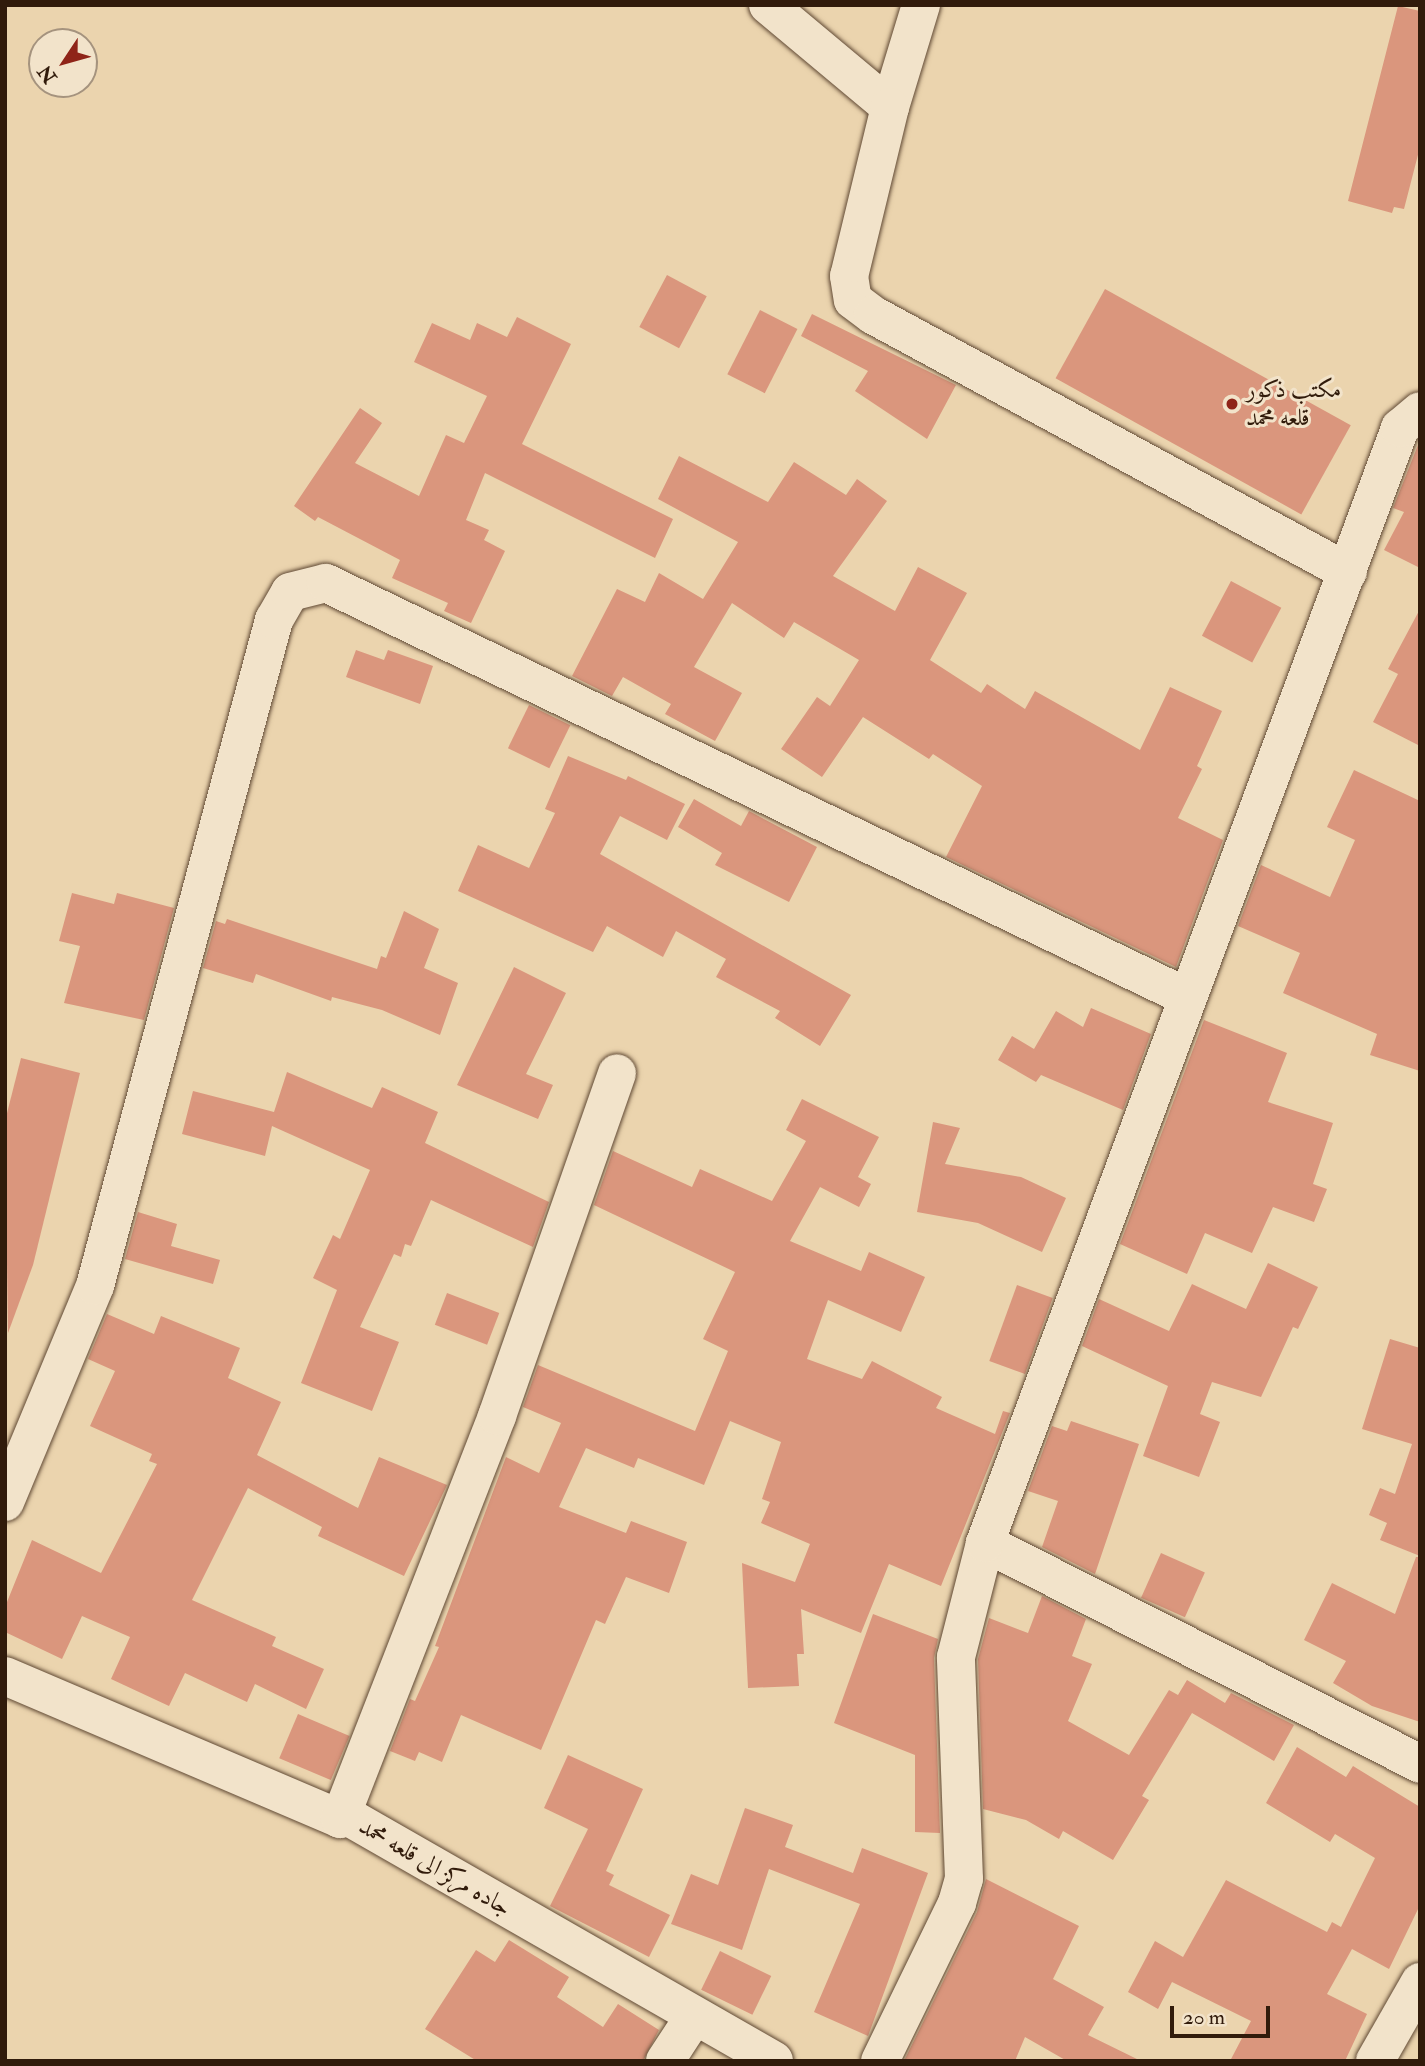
<!DOCTYPE html>
<html>
<head>
<meta charset="utf-8">
<style>
	body { margin:0 }
	#map { position:relative; width:1425px; height:2066px; overflow:hidden; background:#ebd4ae; font-family:"IM FELL Double Pica",Amiri,serif }
	div>[style] { position:absolute }
	.building>* { inset:0; background:#da967d; transform-origin:0 0 }
	.roads { filter:drop-shadow(0 0 2px #604934) drop-shadow(0 0 2px #604934) }
	.minor>* { height:38px; margin:-19px; padding:0 19px; transform-origin:19px; border-radius:19px; background:#f2e3ca }
	.dots>* { width:19px; height:19px; translate:-50% -50%; box-sizing:border-box; border:4px solid #f2e3ca; border-radius:50% }
	span { translate:-50% -50%; white-space:nowrap; text-align:center; line-height:1.15; -webkit-text-stroke:6px #f2e3ca; paint-order:stroke }
	.poi-label { font-size:24px; color:#311b0b }
	.left { translate:0 -50%; text-align:left }
	.street-label { font-size:24px; color:#311b0b }
	.frame { position:absolute; inset:0; border:7px solid #311b0b; pointer-events:none }
	.north { position:absolute; left:28px; top:28px; width:70px; height:70px; box-sizing:border-box; background:#f2e3ca; border:2px solid #a5937e; border-radius:50%; rotate:234deg; font-size:19px; font-weight:700; line-height:28px; text-align:center; color:#311b0b }
	.north::after { content:''; display:block; margin:auto; width:24px; height:32px; background:#8f2418; clip-path:polygon(50% 0,100% 100%,50% 72%,0 100%) }
	.scale { position:absolute; left:1170px; top:2006px; width:100px; height:32px; box-sizing:border-box; border:4px solid #311b0b; border-top:0; padding-left:9px; font-size:21px; line-height:24px; white-space:nowrap; color:#311b0b; -webkit-text-stroke:5px #f2e3ca; paint-order:stroke }
</style>
</head>
<body>
<div id="map">
	<div class="building">
		<i style="clip-path:polygon(1398px 6px,1420px 11px,1420px 147px,1404px 209px,1394px 207px,1392px 213px,1348px 201px)"></i>
		<i style="left:667px;top:275px;width:45px;height:59px;rotate:28deg"></i>
		<i style="left:1105px;top:289px;width:281px;height:102px;rotate:29deg"></i>
		<i style="left:760px;top:310px;width:42px;height:72px;rotate:27deg"></i>
		<i style="clip-path:polygon(812px 314px,956px 385px,927px 439px,855px 391px,868px 371px,801px 336px)"></i>
		<i style="clip-path:polygon(517px 317px,571px 344px,522px 444px,673px 519px,655px 558px,485px 473px,466px 520px,489px 530px,484px 540px,505px 551px,471px 623px,444px 611px,448px 603px,392px 578px,400px 560px,318px 517px,315px 521px,294px 506px,360px 408px,382px 423px,355px 463px,419px 496px,446px 435px,464px 443px,487px 396px,414px 362px,432px 323px,470px 340px,477px 323px,507px 337px)"></i>
		<i style="clip-path:polygon(1420px 440px,1420px 568px,1384px 550px,1404px 512px,1393px 508px)"></i>
		<i style="clip-path:polygon(679px 456px,768px 502px,794px 462px,846px 495px,857px 479px,887px 501px,833px 576px,895px 611px,918px 567px,967px 593px,930px 660px,981px 693px,987px 684px,1025px 709px,1035px 691px,1140px 750px,1170px 687px,1222px 711px,1197px 766px,1202px 769px,1178px 818px,1223px 840px,1176px 967px,946px 857px,982px 786px,933px 754px,929px 759px,863px 717px,822px 777px,781px 749px,817px 697px,830px 706px,859px 660px,794px 622px,784px 638px,732px 603px,694px 667px,742px 693px,715px 741px,665px 714px,671px 704px,623px 677px,612px 696px,572px 676px,617px 589px,645px 602px,659px 573px,703px 599px,738px 542px,658px 499px)"></i>
		<i style="left:1231px;top:581px;width:57px;height:62px;rotate:28deg"></i>
		<i style="clip-path:polygon(1420px 609px,1420px 746px,1373px 722px,1398px 674px,1388px 669px)"></i>
		<i style="clip-path:polygon(356px 650px,384px 660px,388px 650px,433px 666px,420px 704px,346px 677px)"></i>
		<i style="left:529px;top:705px;width:46px;height:48px;rotate:26deg"></i>
		<i style="clip-path:polygon(568px 756px,626px 780px,628px 776px,685px 804px,667px 840px,620px 816px,600px 854px,851px 995px,820px 1046px,775px 1018px,780px 1011px,716px 977px,726px 959px,676px 931px,663px 957px,607px 926px,593px 952px,458px 891px,478px 845px,529px 868px,555px 813px,545px 809px)"></i>
		<i style="clip-path:polygon(1354px 770px,1420px 801px,1420px 1071px,1370px 1055px,1377px 1034px,1283px 993px,1300px 953px,1238px 926px,1261px 865px,1330px 897px,1355px 840px,1327px 827px)"></i>
		<i style="clip-path:polygon(694px 799px,741px 826px,749px 811px,817px 847px,789px 902px,715px 865px,722px 853px,678px 827px)"></i>
		<i style="clip-path:polygon(72px 893px,114px 904px,117px 893px,174px 908px,144px 1020px,64px 1003px,80px 946px,59px 941px)"></i>
		<i style="clip-path:polygon(404px 911px,439px 929px,424px 968px,458px 983px,440px 1035px,382px 1010px,332px 997px,331px 1001px,256px 974px,253px 983px,203px 968px,216px 921px,225px 924px,227px 919px,377px 969px,381px 956px,386px 958px)"></i>
		<i style="clip-path:polygon(514px 967px,566px 993px,526px 1074px,553px 1085px,538px 1119px,457px 1085px)"></i>
		<i style="clip-path:polygon(1091px 1008px,1151px 1034px,1123px 1110px,1041px 1075px,1036px 1082px,998px 1060px,1012px 1036px,1034px 1049px,1056px 1011px,1083px 1027px)"></i>
		<i style="clip-path:polygon(1204px 1020px,1287px 1053px,1268px 1102px,1333px 1123px,1313px 1184px,1327px 1189px,1314px 1222px,1273px 1207px,1252px 1253px,1205px 1233px,1187px 1274px,1120px 1244px)"></i>
		<i style="clip-path:polygon(21px 1058px,80px 1073px,33px 1265px,8px 1333px,5px 1121px)"></i>
		<i style="clip-path:polygon(287px 1072px,372px 1108px,382px 1087px,438px 1112px,425px 1143px,549px 1202px,533px 1247px,431px 1200px,411px 1246px,405px 1244px,401px 1257px,394px 1254px,360px 1327px,399px 1342px,372px 1411px,301px 1383px,337px 1290px,313px 1278px,333px 1235px,340px 1239px,370px 1170px,272px 1126px,265px 1156px,182px 1134px,193px 1091px,274px 1112px)"></i>
		<i style="clip-path:polygon(802px 1099px,879px 1137px,858px 1177px,871px 1184px,859px 1207px,820px 1187px,790px 1241px,861px 1271px,869px 1252px,925px 1277px,901px 1332px,828px 1300px,807px 1359px,862px 1379px,872px 1361px,942px 1397px,936px 1408px,995px 1434px,1003px 1411px,1010px 1413px,941px 1586px,889px 1564px,861px 1633px,801px 1609px,804px 1654px,797px 1654px,799px 1686px,748px 1688px,742px 1563px,795px 1582px,810px 1544px,761px 1523px,770px 1502px,762px 1499px,781px 1442px,730px 1421px,704px 1485px,638px 1458px,634px 1468px,586px 1448px,559px 1507px,626px 1533px,631px 1521px,687px 1542px,669px 1593px,626px 1577px,605px 1624px,596px 1620px,541px 1750px,461px 1715px,442px 1762px,419px 1752px,415px 1761px,390px 1751px,410px 1699px,415px 1701px,439px 1647px,435px 1646px,506px 1457px,539px 1473px,561px 1423px,523px 1407px,538px 1365px,695px 1431px,728px 1351px,703px 1339px,735px 1272px,594px 1205px,613px 1151px,692px 1187px,700px 1169px,772px 1201px,806px 1141px,786px 1130px)"></i>
		<i style="clip-path:polygon(933px 1122px,960px 1128px,945px 1164px,1021px 1177px,1066px 1198px,1042px 1252px,978px 1223px,917px 1212px)"></i>
		<i style="clip-path:polygon(138px 1212px,177px 1224px,171px 1246px,220px 1260px,213px 1284px,125px 1259px)"></i>
		<i style="clip-path:polygon(1268px 1263px,1318px 1287px,1298px 1329px,1293px 1327px,1261px 1397px,1212px 1382px,1200px 1414px,1220px 1422px,1199px 1477px,1143px 1456px,1168px 1386px,1082px 1346px,1099px 1299px,1169px 1331px,1192px 1284px,1246px 1309px)"></i>
		<i style="left:1017px;top:1285px;width:38px;height:81px;rotate:20deg"></i>
		<i style="left:447px;top:1293px;width:56px;height:34px;rotate:21deg"></i>
		<i style="clip-path:polygon(107px 1314px,154px 1334px,161px 1316px,240px 1348px,228px 1378px,281px 1402px,257px 1455px,358px 1508px,379px 1457px,447px 1485px,404px 1576px,318px 1536px,322px 1527px,248px 1488px,192px 1600px,276px 1637px,272px 1646px,324px 1669px,306px 1709px,255px 1684px,247px 1702px,185px 1673px,169px 1706px,111px 1679px,130px 1637px,82px 1616px,62px 1659px,5px 1632px,5px 1607px,32px 1540px,101px 1573px,157px 1464px,149px 1461px,152px 1454px,90px 1426px,115px 1371px,88px 1359px)"></i>
		<i style="clip-path:polygon(1390px 1339px,1420px 1348px,1420px 1556px,1380px 1540px,1387px 1523px,1369px 1515px,1380px 1488px,1395px 1494px,1412px 1444px,1362px 1429px)"></i>
		<i style="clip-path:polygon(1071px 1421px,1139px 1444px,1095px 1574px,1042px 1547px,1058px 1501px,1028px 1491px,1052px 1426px,1067px 1431px)"></i>
		<i style="left:1161px;top:1553px;width:48px;height:49px;rotate:24deg"></i>
		<i style="clip-path:polygon(1416px 1557px,1420px 1557px,1420px 1722px,1372px 1706px,1333px 1683px,1346px 1661px,1304px 1640px,1332px 1583px,1395px 1614px)"></i>
		<i style="clip-path:polygon(1042px 1596px,1086px 1619px,1072px 1656px,1092px 1664px,1068px 1721px,1129px 1755px,1169px 1690px,1178px 1695px,1187px 1680px,1225px 1703px,1231px 1693px,1294px 1725px,1274px 1761px,1192px 1713px,1142px 1796px,1149px 1800px,1113px 1860px,1063px 1831px,1059px 1839px,1026px 1820px,983px 1809px,978px 1659px,989px 1618px,1028px 1633px)"></i>
		<i style="clip-path:polygon(873px 1614px,938px 1639px,934px 1658px,940px 1833px,915px 1832px,915px 1755px,834px 1723px)"></i>
		<i style="left:298px;top:1714px;width:56px;height:48px;rotate:23deg"></i>
		<i style="clip-path:polygon(1297px 1747px,1346px 1777px,1353px 1766px,1420px 1807px,1420px 1905px,1389px 1969px,1352px 1949px,1327px 1994px,1367px 2014px,1345px 2061px,1230px 2061px,1251px 2021px,1172px 1982px,1158px 2009px,1128px 1992px,1155px 1941px,1183px 1957px,1226px 1880px,1327px 1932px,1332px 1922px,1341px 1927px,1375px 1858px,1335px 1834px,1330px 1842px,1266px 1803px)"></i>
		<i style="clip-path:polygon(568px 1755px,643px 1789px,606px 1871px,614px 1875px,609px 1885px,670px 1915px,649px 1957px,550px 1906px,588px 1829px,544px 1808px)"></i>
		<i style="clip-path:polygon(745px 1808px,793px 1825px,785px 1847px,853px 1873px,862px 1848px,928px 1873px,868px 2036px,814px 2012px,860px 1904px,769px 1869px,742px 1950px,671px 1924px,691px 1874px,718px 1885px)"></i>
		<i style="clip-path:polygon(986px 1879px,1079px 1926px,1053px 1979px,1104px 2007px,1088px 2035px,1141px 2061px,1067px 2061px,1025px 2037px,1015px 2061px,904px 2061px,977px 1912px)"></i>
		<i style="clip-path:polygon(509px 1940px,569px 1977px,557px 1997px,603px 2027px,618px 2004px,659px 2030px,643px 2061px,477px 2061px,425px 2029px,476px 1950px,495px 1962px)"></i>
		<i style="left:720px;top:1951px;width:57px;height:43px;rotate:26deg"></i>
	</div>
	<div class="roads">
		<div class="minor">
			<i style="left:768px;top:5px;width:159px;rotate:39.9deg"></i>
			<i style="left:921px;top:5px;width:107px;rotate:106.9deg"></i>
			<i style="left:890px;top:107px;width:174px;rotate:103.6deg"></i>
			<i style="left:849px;top:276px;width:24px;rotate:81deg"></i>
			<i style="left:853px;top:300px;width:25px;rotate:37deg"></i>
			<i style="left:873px;top:315px;width:540px;rotate:28.42deg"></i>
			<i style="left:5px;top:1502px;width:234px;rotate:-67.4deg"></i>
			<i style="left:95px;top:1286px;width:690px;rotate:-74.96deg"></i>
			<i style="left:274px;top:620px;width:32px;rotate:-60deg"></i>
			<i style="left:290px;top:592px;width:37px;rotate:-14deg"></i>
			<i style="left:326px;top:583px;width:955px;rotate:25.68deg"></i>
			<i style="left:985px;top:1543px;width:488px;rotate:26.9deg"></i>
			<i style="left:5px;top:1676px;width:364px;rotate:23.1deg"></i>
			<i style="left:340px;top:1819px;width:8px;rotate:-23deg"></i>
			<i style="left:347px;top:1816px;width:492px;rotate:29.8deg"></i>
			<i style="left:340px;top:1819px;width:433px;rotate:-68.7deg"></i>
			<i style="left:497px;top:1416px;width:363px;rotate:-70.7deg"></i>
			<i style="left:665px;top:2061px;width:51px;rotate:-56.9deg"></i>
			<i style="left:880px;top:2061px;width:176px;rotate:-64deg"></i>
			<i style="left:957px;top:1903px;width:25px;rotate:-74deg"></i>
			<i style="left:964px;top:1879px;width:222px;rotate:-92.1deg"></i>
			<i style="left:956px;top:1657px;width:118px;rotate:-75.7deg"></i>
			<i style="left:985px;top:1543px;width:1190px;rotate:-69.58deg"></i>
			<i style="left:1400px;top:428px;width:26px;rotate:-40deg"></i>
			<i style="left:1375px;top:2061px;width:91px;rotate:-60.3deg"></i>
		</div>
	</div>
	<div class="dots">
		<i style="left:1232px;top:404px;background:#8f2418"></i>
	</div>
	<div class="poi-label">
		<span class="left" style="left:1246px;top:404px">مکتب ذکور<br>قلعه محمد</span>
	</div>
	<div class="street-label">
		<span style="left:435px;top:1867px;rotate:30deg">جاده مرکز الی قلعه محمد</span>
	</div>
	<div class="frame"></div>
	<div class="north">N</div>
	<div class="scale">20 m</div>
</div>
</body>
</html>
